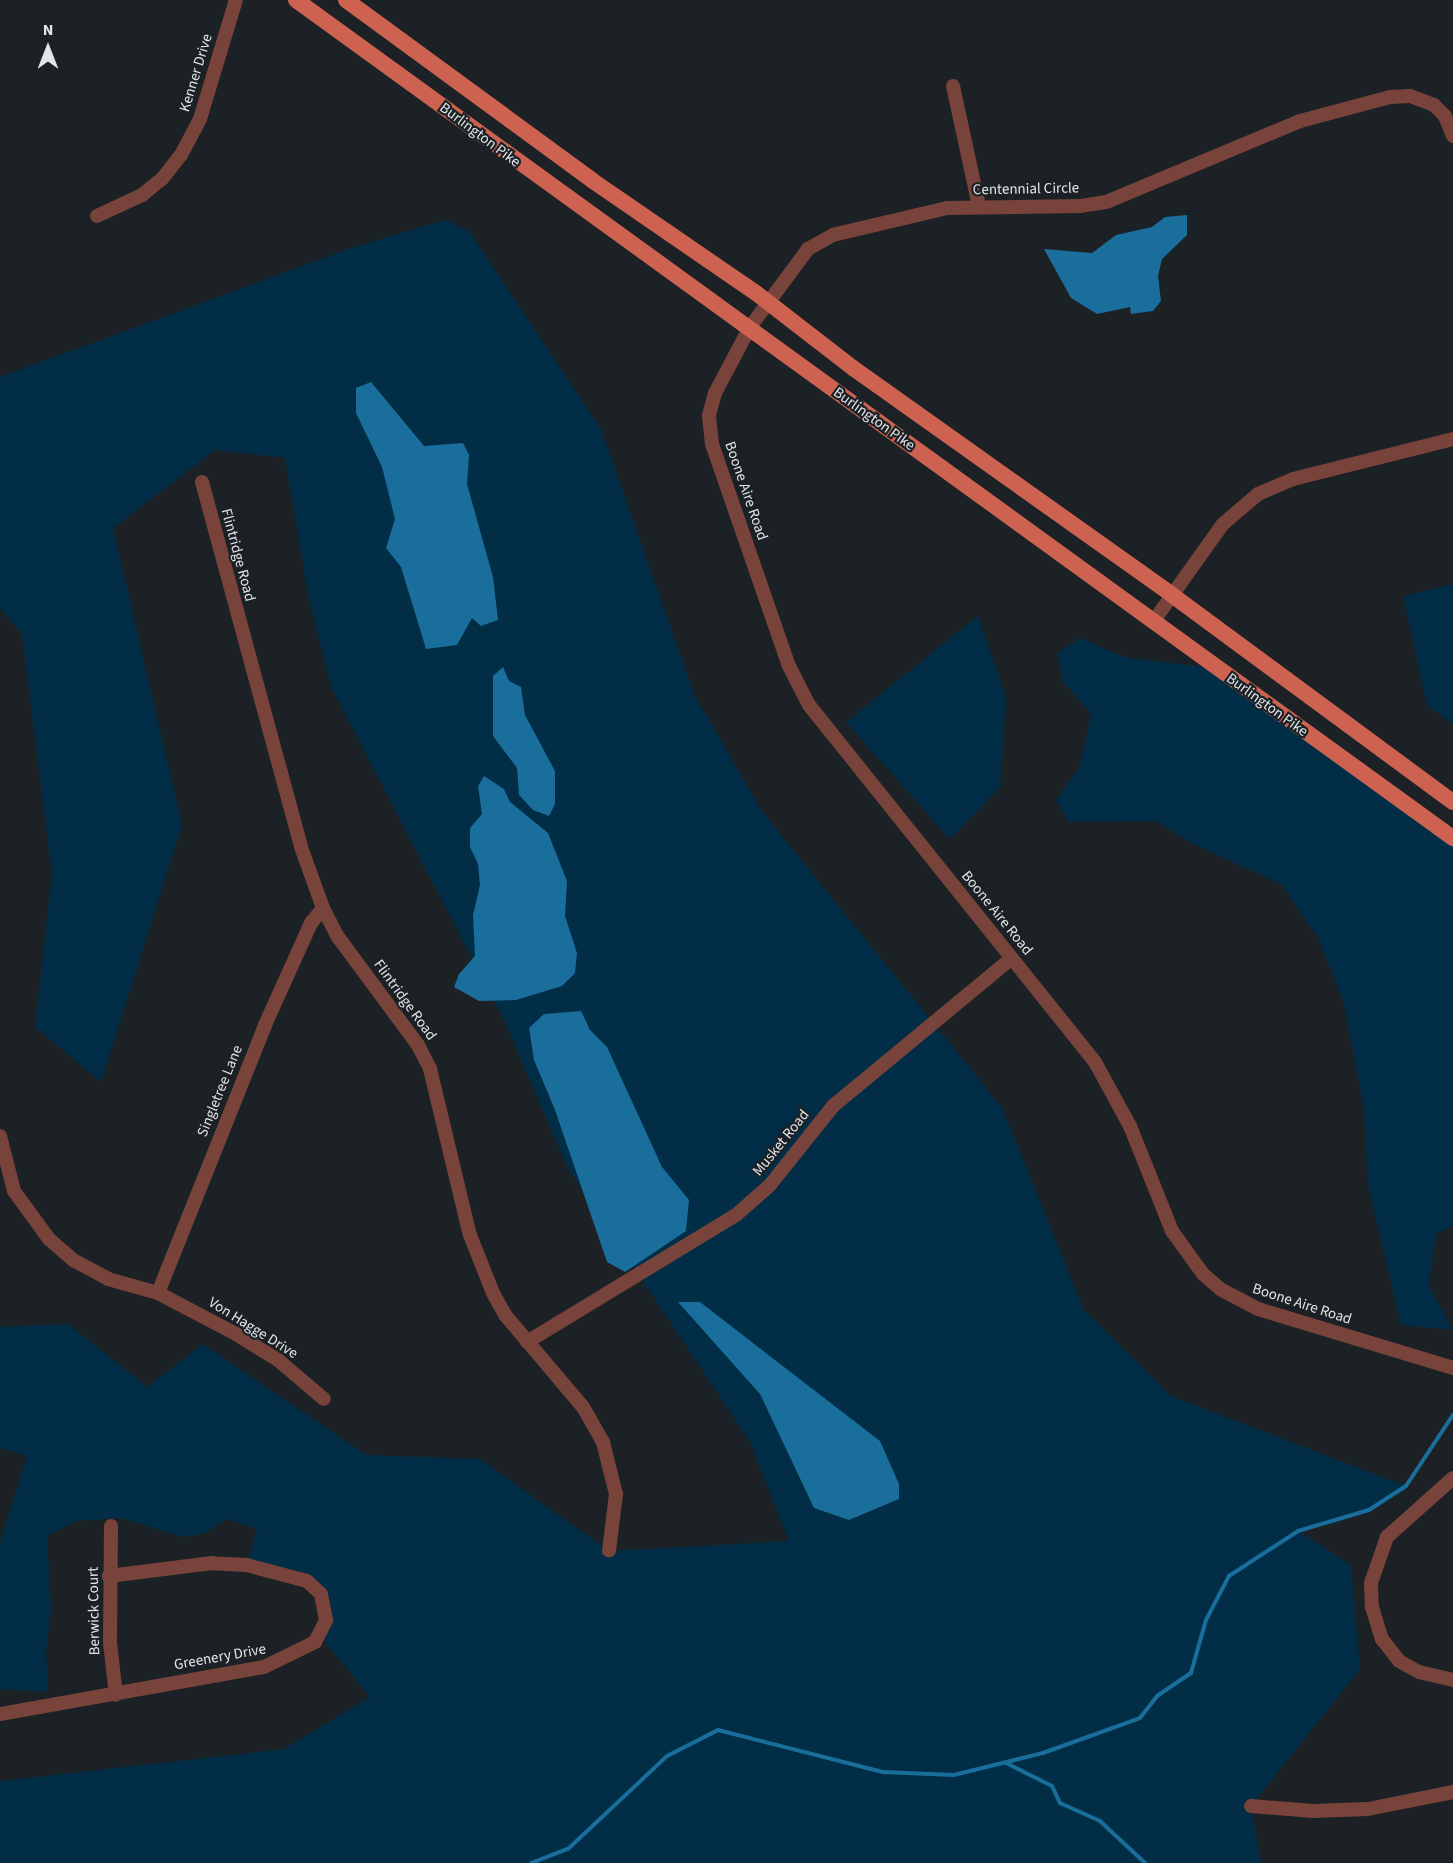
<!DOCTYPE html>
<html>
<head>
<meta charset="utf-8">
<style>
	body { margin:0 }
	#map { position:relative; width:1453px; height:1863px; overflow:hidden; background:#1b2125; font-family:"Source Sans 3",sans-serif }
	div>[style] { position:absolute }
	.green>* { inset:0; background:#012e46 }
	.water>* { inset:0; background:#196e9c }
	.stream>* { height:4px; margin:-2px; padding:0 2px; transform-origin:2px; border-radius:2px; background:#196e9c }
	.minor>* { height:14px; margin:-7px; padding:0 7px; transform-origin:7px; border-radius:7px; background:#78433a }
	.major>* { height:16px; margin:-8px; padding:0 8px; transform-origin:8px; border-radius:8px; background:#ce6251 }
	span { translate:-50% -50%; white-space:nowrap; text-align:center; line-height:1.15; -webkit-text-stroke:4.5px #1b2125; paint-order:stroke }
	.street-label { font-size:15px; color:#e1e5e8 }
	.north { position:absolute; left:18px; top:18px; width:60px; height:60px; -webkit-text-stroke:4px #1b2125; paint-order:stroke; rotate:0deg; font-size:16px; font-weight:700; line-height:24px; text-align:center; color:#e1e5e8 }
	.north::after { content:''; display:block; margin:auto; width:21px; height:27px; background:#e1e5e8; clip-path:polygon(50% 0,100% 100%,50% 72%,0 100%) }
</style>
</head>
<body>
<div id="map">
	<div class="green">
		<i style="clip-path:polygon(445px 220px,470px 232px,601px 429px,694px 694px,761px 810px,1002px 1108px,1084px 1310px,1171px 1396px,1406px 1486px,1369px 1510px,1299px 1531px,1351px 1565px,1360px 1669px,1251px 1806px,1261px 1863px,0 1863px,0 1781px,284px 1749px,370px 1697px,320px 1636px,324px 1628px,315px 1587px,247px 1565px,257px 1529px,226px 1519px,203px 1534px,182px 1537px,121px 1518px,76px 1521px,47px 1536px,51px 1610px,46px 1650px,48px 1692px,0 1689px,0 1543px,27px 1456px,0 1448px,0 1327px,68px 1324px,147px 1387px,203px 1344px,366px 1455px,480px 1459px,609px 1551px,789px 1541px,750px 1442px,568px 1169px,504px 1020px,331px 687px,308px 594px,285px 458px,215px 450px,113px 528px,182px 825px,101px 1082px,35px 1027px,52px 874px,22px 635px,0 608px,0 377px,354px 247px)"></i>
		<i style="clip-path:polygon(1453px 584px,1453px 724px,1427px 705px,1403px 596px)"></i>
		<i style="clip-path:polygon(978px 616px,1006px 697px,1000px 787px,950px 839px,846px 722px)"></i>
		<i style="clip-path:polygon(1080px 638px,1124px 657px,1218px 669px,1453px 838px,1453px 1226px,1436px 1234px,1429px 1286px,1453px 1330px,1401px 1325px,1368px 1185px,1364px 1110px,1344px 1003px,1318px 938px,1281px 884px,1193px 844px,1155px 821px,1069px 822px,1056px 801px,1080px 766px,1091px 713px,1063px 682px,1057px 653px)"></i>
	</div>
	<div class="water">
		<i style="clip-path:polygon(1187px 215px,1187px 235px,1162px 259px,1158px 276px,1161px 301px,1153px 311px,1131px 314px,1130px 307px,1097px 314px,1071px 298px,1044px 249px,1092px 253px,1116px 235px,1152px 227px,1165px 217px)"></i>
		<i style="clip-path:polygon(371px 382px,424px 446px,463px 443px,469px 455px,467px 484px,493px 577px,498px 620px,481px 626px,472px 618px,457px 645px,426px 649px,401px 567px,386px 548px,395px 519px,382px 467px,356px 413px,356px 388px)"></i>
		<i style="clip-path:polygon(503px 667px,509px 681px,521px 687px,525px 715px,555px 771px,555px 804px,549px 816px,533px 810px,519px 795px,517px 768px,493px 736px,493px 676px)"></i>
		<i style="clip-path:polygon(484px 776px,504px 789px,510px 802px,548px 833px,567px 881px,565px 916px,577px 953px,575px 973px,562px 986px,516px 1000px,479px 1001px,454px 987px,459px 974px,475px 956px,473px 915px,480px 885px,478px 864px,470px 847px,470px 828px,482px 814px,478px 786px)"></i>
		<i style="clip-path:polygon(581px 1011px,590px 1030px,607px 1047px,662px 1167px,689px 1200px,686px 1231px,625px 1272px,607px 1262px,555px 1110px,534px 1060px,529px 1028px,544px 1014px)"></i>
		<i style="clip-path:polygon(678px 1302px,700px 1302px,880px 1441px,899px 1484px,899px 1499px,849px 1520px,814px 1508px,760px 1394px)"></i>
	</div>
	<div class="stream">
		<i style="left:1006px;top:1763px;width:51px;rotate:26.6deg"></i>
		<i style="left:1052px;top:1786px;width:19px;rotate:65deg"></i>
		<i style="left:1060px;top:1803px;width:44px;rotate:24.2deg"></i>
		<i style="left:1100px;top:1821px;width:62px;rotate:43deg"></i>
		<i style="left:531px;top:1863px;width:40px;rotate:-21deg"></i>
		<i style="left:568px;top:1849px;width:136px;rotate:-43.2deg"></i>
		<i style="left:667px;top:1756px;width:57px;rotate:-27deg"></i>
		<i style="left:718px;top:1730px;width:170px;rotate:14.3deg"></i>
		<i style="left:883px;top:1772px;width:71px;rotate:2.4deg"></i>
		<i style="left:954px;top:1775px;width:92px;rotate:-13.9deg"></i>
		<i style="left:1043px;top:1753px;width:103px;rotate:-19.8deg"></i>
		<i style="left:1140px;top:1718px;width:28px;rotate:-52deg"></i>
		<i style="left:1157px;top:1696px;width:41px;rotate:-34.1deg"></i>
		<i style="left:1191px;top:1673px;width:55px;rotate:-74.2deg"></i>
		<i style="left:1206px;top:1620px;width:50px;rotate:-62.4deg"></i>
		<i style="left:1229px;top:1576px;width:82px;rotate:-33.1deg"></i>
		<i style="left:1298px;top:1531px;width:74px;rotate:-16.5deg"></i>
		<i style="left:1369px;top:1510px;width:44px;rotate:-33deg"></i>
		<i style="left:1406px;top:1486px;width:85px;rotate:-56.5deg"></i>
	</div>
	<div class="minor">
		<i style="left:953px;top:86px;width:123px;rotate:77.8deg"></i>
		<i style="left:1453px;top:136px;width:22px;rotate:-112deg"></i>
		<i style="left:1445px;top:116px;width:16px;rotate:-135deg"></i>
		<i style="left:1434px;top:105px;width:26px;rotate:-159deg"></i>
		<i style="left:1410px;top:96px;width:20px;rotate:177deg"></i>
		<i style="left:1390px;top:97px;width:93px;rotate:165.1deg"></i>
		<i style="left:1300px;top:121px;width:210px;rotate:157.3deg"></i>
		<i style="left:1106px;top:202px;width:25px;rotate:171deg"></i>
		<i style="left:1081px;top:206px;width:134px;rotate:179.1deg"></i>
		<i style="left:947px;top:208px;width:117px;rotate:166.7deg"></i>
		<i style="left:833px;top:235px;width:29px;rotate:151deg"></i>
		<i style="left:808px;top:249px;width:97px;rotate:126.6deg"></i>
		<i style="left:750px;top:327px;width:75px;rotate:117.9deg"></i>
		<i style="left:715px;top:393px;width:24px;rotate:105deg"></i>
		<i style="left:709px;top:416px;width:28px;rotate:84deg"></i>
		<i style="left:712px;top:444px;width:235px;rotate:70.9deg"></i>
		<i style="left:789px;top:666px;width:44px;rotate:62.9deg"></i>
		<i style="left:809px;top:705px;width:457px;rotate:51.3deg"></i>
		<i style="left:1095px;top:1062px;width:73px;rotate:61.3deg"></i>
		<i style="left:1130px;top:1126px;width:113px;rotate:68.2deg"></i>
		<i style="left:1172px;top:1231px;width:53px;rotate:54.2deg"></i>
		<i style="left:1203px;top:1274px;width:23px;rotate:41deg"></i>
		<i style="left:1220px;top:1289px;width:43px;rotate:27.8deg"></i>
		<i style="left:1258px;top:1309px;width:204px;rotate:16.8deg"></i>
		<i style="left:97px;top:216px;width:50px;rotate:-25deg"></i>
		<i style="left:142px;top:195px;width:26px;rotate:-39deg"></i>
		<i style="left:162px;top:179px;width:31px;rotate:-52deg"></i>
		<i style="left:181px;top:155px;width:41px;rotate:-62.2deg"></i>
		<i style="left:200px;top:119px;width:124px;rotate:-73.2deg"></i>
		<i style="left:202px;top:482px;width:378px;rotate:74.8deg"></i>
		<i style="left:301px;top:847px;width:65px;rotate:70.2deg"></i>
		<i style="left:323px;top:908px;width:33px;rotate:63deg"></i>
		<i style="left:338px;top:937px;width:134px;rotate:53.5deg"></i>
		<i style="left:418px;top:1045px;width:27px;rotate:63deg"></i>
		<i style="left:430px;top:1069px;width:171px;rotate:76.5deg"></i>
		<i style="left:470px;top:1235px;width:62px;rotate:68.4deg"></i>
		<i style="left:493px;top:1293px;width:26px;rotate:61deg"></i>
		<i style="left:506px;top:1316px;width:119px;rotate:49.8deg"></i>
		<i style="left:583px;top:1407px;width:40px;rotate:60.3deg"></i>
		<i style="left:603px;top:1442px;width:54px;rotate:76deg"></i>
		<i style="left:616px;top:1494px;width:57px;rotate:97deg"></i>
		<i style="left:1153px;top:622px;width:120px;rotate:-54.5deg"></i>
		<i style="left:1223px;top:524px;width:46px;rotate:-40.6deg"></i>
		<i style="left:1258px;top:494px;width:38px;rotate:-23deg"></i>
		<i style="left:1293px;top:479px;width:165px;rotate:-14deg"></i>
		<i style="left:0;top:1136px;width:57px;rotate:75.7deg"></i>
		<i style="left:14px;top:1191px;width:59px;rotate:53.9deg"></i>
		<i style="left:49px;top:1239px;width:32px;rotate:41deg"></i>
		<i style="left:73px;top:1260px;width:40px;rotate:28deg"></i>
		<i style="left:108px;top:1279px;width:52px;rotate:15.6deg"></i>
		<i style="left:158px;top:1293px;width:88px;rotate:27.7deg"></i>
		<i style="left:236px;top:1334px;width:49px;rotate:31.8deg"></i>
		<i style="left:278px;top:1360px;width:60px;rotate:40.3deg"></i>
		<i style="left:158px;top:1293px;width:289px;rotate:-68.2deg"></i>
		<i style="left:265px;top:1025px;width:112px;rotate:-65.7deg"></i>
		<i style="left:311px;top:923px;width:19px;rotate:-51deg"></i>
		<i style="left:527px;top:1342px;width:245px;rotate:-31.3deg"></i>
		<i style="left:736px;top:1215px;width:45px;rotate:-41.4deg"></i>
		<i style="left:770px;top:1185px;width:101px;rotate:-51.4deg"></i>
		<i style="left:833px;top:1106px;width:232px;rotate:-39.6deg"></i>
		<i style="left:1453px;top:1478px;width:89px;rotate:138.2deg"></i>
		<i style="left:1387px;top:1537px;width:49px;rotate:109.2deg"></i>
		<i style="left:1371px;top:1583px;width:24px;rotate:88deg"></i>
		<i style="left:1372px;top:1607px;width:34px;rotate:73deg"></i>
		<i style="left:1382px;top:1639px;width:28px;rotate:52deg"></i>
		<i style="left:1399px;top:1661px;width:23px;rotate:29deg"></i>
		<i style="left:1419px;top:1672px;width:35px;rotate:13deg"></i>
		<i style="left:111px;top:1526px;width:117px;rotate:90.5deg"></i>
		<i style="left:110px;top:1643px;width:52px;rotate:83.4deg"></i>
		<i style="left:0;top:1714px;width:268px;rotate:-10.1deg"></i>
		<i style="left:264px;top:1667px;width:57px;rotate:-26.1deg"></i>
		<i style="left:315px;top:1642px;width:25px;rotate:-63deg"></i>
		<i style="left:326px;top:1620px;width:26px;rotate:-101deg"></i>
		<i style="left:321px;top:1594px;width:19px;rotate:-137deg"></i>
		<i style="left:307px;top:1581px;width:62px;rotate:-165.1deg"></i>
		<i style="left:247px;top:1565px;width:35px;rotate:-177deg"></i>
		<i style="left:212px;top:1563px;width:104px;rotate:172.8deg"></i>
		<i style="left:1251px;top:1806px;width:62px;rotate:4.6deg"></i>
		<i style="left:1313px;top:1811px;width:55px;rotate:-2.1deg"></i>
		<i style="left:1368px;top:1809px;width:87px;rotate:-11.3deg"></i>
	</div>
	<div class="major">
		<i style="left:296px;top:0;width:1429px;rotate:35.92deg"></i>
		<i style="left:346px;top:0;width:306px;rotate:36.2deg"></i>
		<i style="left:593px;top:181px;width:198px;rotate:34.5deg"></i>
		<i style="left:756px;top:293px;width:123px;rotate:37.7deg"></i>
		<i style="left:853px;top:368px;width:392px;rotate:35.4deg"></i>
		<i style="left:1172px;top:595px;width:349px;rotate:36.4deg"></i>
	</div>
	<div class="street-label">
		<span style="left:196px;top:73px;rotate:-73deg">Kenner Drive</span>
		<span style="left:480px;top:135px;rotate:37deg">Burlington Pike</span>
		<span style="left:1026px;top:189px;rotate:-1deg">Centennial Circle</span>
		<span style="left:874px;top:419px;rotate:36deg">Burlington Pike</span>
		<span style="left:746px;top:491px;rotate:71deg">Boone Aire Road</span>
		<span style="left:238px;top:555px;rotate:75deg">Flintridge Road</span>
		<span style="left:1267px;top:705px;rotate:36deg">Burlington Pike</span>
		<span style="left:997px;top:913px;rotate:51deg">Boone Aire Road</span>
		<span style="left:405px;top:1000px;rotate:54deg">Flintridge Road</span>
		<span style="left:220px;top:1091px;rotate:-68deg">Singletree Lane</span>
		<span style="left:781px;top:1143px;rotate:-51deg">Musket Road</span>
		<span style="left:1302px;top:1304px;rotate:18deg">Boone Aire Road</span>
		<span style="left:253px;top:1328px;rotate:32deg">Von Hagge Drive</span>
		<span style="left:94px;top:1611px;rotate:-91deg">Berwick Court</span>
		<span style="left:220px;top:1657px;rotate:-10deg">Greenery Drive</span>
	</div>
	<div class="north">N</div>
</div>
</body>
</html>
